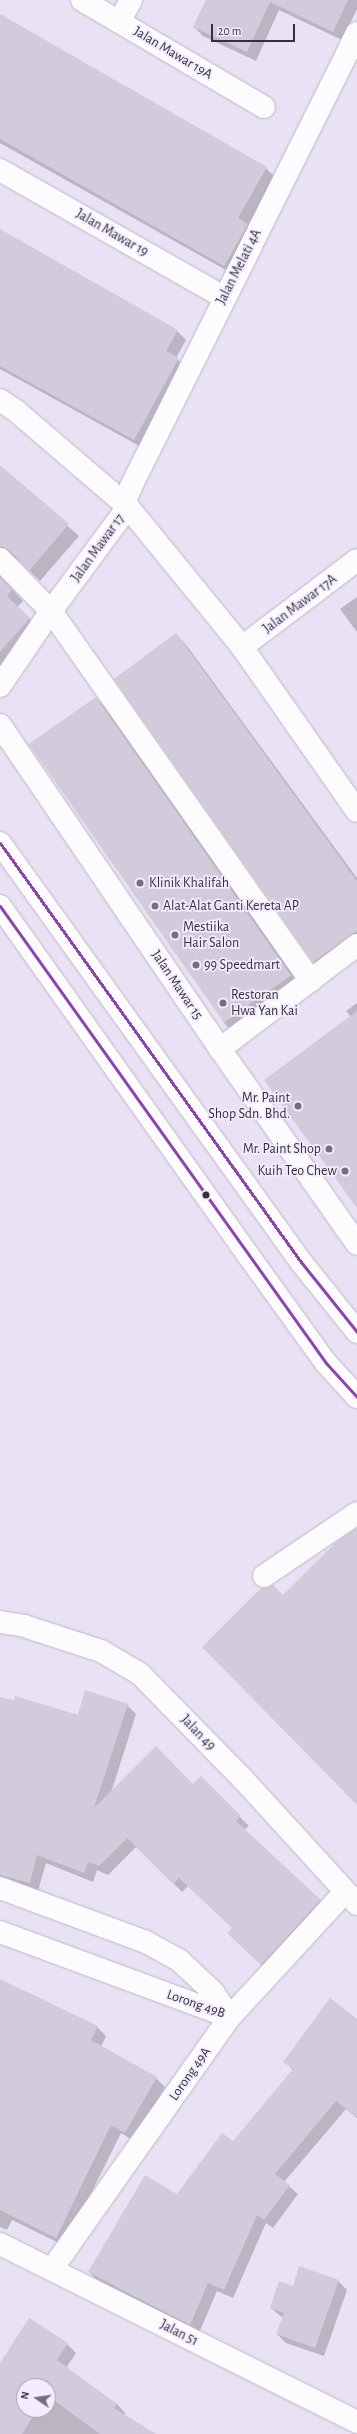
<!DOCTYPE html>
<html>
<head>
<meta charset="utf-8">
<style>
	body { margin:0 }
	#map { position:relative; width:357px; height:2434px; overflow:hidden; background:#e9e2f4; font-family:"Alegreya Sans",sans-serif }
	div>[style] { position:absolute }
	.shadow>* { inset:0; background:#0003 }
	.building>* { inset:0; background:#d1cbdb; transform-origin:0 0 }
	.roads { filter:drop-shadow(0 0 1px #beb8c6) drop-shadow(0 0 1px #beb8c6) }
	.minor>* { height:22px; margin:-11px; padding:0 11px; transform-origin:11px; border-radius:11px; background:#fcfbfd }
	.bus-1>* { height:3px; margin:-1.5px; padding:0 1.5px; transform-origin:1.5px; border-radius:1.5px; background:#8e44ad }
	.dots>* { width:11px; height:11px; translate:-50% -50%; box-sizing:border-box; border:2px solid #f2ecfc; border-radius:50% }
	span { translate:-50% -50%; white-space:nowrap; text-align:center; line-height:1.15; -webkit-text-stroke:3.5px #f2ecfc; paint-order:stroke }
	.street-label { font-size:14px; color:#352f3e }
	.poi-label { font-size:14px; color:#352f3e }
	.left { translate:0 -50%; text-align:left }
	.right { translate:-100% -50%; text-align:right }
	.north { position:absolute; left:16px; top:2378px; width:40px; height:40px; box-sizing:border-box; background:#f2ecfc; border:1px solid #a6a0b0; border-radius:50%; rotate:283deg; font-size:11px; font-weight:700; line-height:16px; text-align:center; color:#352f3e }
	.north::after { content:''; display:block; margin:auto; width:14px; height:18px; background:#746e7e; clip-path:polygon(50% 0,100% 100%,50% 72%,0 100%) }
	.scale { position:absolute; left:211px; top:24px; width:84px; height:18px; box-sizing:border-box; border:2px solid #352f3e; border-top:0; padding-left:5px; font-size:12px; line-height:14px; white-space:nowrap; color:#352f3e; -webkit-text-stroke:3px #f2ecfc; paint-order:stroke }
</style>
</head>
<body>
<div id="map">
	<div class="shadow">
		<i style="clip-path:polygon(207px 0,357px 0,357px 9px,342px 40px,279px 10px,256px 61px,203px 36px,194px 27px)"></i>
		<i style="clip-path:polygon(0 15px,266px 168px,275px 177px,248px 225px,256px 234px,233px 274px,0 143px)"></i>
		<i style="clip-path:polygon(0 230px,177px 331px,186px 340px,176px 358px,187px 368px,143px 448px,0 369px)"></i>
		<i style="clip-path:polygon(0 466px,79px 536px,40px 581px,16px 558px,8px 557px,0 568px)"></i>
		<i style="clip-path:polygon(0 576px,23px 601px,17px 607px,41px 630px,0 674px)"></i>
		<i style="clip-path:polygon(357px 597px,357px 632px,340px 609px)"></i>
		<i style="clip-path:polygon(176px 634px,187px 646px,357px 878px,357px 950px,326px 973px,314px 962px,115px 679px)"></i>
		<i style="clip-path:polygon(96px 698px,108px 710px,302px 987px,236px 1035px,224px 1023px)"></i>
		<i style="clip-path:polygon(357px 1003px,357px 1206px,351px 1017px,346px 1011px)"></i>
		<i style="clip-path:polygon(0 1698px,78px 1716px,127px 1705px,136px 1714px,111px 1793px,194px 1786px,201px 1778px,249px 1826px,244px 1830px,329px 1909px,270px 1973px,228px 1933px,233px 1928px,188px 1886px,182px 1892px,137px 1846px,108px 1875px,97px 1870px,93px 1882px,46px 1863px,38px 1891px,0 1881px)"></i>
		<i style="clip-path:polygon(0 1980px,97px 2027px,106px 2036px,101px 2047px,156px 2078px,165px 2087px,134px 2141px,121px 2133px,65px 2246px,12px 2220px,7px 2230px,0 2227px)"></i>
		<i style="clip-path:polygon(357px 2020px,357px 2118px,346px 2109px,284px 2182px,298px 2194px,273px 2228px,266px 2223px,233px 2298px,217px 2291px,199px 2333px,98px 2281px,89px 2272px,178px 2195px,233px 2143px,294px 2071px,285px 2062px)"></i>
		<i style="clip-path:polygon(338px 2281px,347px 2290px,324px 2356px,286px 2343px,277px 2334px,283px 2318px,271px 2308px,293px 2287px)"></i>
		<i style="clip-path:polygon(evenodd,67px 2344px,76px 2353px,66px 2368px,117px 2404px,125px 2413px,124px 2415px,154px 2434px,0 2434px,0 2365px,67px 2344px,24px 2386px,48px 2386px,48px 2410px,24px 2410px,24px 2386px)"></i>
	</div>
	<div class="building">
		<i style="clip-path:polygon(206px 0,348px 0,333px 32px,270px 2px,247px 52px,193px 27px)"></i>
		<i style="clip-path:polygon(0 14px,267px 167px,238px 218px,248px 224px,224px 266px,0 139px)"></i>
		<i style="clip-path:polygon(0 229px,178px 330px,166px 351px,179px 358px,134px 440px,0 366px)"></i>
		<i style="clip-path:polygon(0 465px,69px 524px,29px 571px,9px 550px,0 547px)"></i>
		<i style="clip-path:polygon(0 577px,12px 590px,7px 596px,30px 618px,0 652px)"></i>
		<i style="clip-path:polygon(176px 633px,357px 881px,357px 931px,313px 962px,114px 679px)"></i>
		<i style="left:96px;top:697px;width:340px;height:82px;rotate:55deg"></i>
		<i style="clip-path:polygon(357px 1011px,357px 1208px,264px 1080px)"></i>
		<i style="clip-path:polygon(357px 1528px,357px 1805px,202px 1647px,261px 1588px,273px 1585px,283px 1595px,335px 1543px)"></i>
		<i style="clip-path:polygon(85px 1690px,128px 1704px,94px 1808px,156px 1746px,193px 1784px,201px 1776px,241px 1816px,236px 1821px,321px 1900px,261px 1965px,227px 1933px,232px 1928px,179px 1878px,173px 1884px,127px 1838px,99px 1866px,88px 1862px,84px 1873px,37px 1855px,30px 1883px,0 1875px,0 1697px,14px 1700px,15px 1696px,78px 1715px)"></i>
		<i style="clip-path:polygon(0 1979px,98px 2026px,91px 2040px,157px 2077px,125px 2133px,111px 2125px,56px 2238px,0 2210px)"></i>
		<i style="clip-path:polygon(330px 1998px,357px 2019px,357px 2117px,336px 2101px,275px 2174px,290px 2185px,264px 2220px,257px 2215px,224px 2290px,208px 2283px,190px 2325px,88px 2272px,145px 2175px,177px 2194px,222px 2133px,233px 2141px,293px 2069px,283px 2062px)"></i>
		<i style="clip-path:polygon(299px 2266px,339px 2280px,315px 2348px,276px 2334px,284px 2313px,270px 2308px,279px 2281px,293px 2286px)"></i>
		<i style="clip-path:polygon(29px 2318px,68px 2343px,57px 2360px,117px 2404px,114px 2408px,156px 2434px,100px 2434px,48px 2396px,48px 2386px,24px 2386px,24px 2410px,37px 2410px,22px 2434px,0 2434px,0 2363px)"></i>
	</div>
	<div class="roads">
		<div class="minor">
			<i style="left:82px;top:0;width:211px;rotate:30.5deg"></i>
			<i style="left:119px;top:22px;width:25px;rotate:-61deg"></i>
			<i style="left:0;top:170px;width:257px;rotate:29.6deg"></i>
			<i style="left:0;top:400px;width:18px;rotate:34deg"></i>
			<i style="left:15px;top:410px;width:149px;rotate:40.6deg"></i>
			<i style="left:128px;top:507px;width:181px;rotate:50.8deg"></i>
			<i style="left:242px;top:647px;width:200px;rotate:55deg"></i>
			<i style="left:123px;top:503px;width:525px;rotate:-63.53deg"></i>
			<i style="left:0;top:559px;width:73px;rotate:45.6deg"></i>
			<i style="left:51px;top:611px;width:452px;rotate:54.9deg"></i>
			<i style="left:242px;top:647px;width:144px;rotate:-37.1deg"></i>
			<i style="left:0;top:686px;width:91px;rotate:-55.8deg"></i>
			<i style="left:51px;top:611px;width:129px;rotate:-53.5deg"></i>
			<i style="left:0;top:725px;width:392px;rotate:55.8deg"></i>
			<i style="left:220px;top:1049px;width:238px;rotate:54.9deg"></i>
			<i style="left:0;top:843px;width:516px;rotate:54.31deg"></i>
			<i style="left:301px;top:1262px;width:90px;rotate:51.3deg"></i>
			<i style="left:0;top:906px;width:428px;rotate:54.6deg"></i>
			<i style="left:248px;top:1255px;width:133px;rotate:54.2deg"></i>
			<i style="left:326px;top:1363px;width:46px;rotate:47.6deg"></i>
			<i style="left:220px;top:1049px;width:172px;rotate:-37.2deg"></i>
			<i style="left:264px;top:1576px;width:112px;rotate:-34.1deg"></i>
			<i style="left:0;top:1622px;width:24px;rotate:9deg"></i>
			<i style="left:24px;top:1626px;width:81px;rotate:18deg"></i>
			<i style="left:101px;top:1651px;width:45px;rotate:30.5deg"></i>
			<i style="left:140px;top:1674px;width:144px;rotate:45.6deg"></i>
			<i style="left:241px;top:1777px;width:172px;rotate:47.6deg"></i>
			<i style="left:0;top:1888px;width:156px;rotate:20.3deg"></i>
			<i style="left:146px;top:1942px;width:39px;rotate:29deg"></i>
			<i style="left:180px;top:1961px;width:45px;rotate:43.2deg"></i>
			<i style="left:213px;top:1992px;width:30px;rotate:56deg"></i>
			<i style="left:0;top:1932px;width:245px;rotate:20.3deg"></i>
			<i style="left:0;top:2244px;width:399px;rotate:26.5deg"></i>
			<i style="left:52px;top:2269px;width:309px;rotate:-54.8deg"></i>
			<i style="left:230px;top:2017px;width:170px;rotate:-47.4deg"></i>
		</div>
	</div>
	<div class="bus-1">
		<i style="left:0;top:843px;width:516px;rotate:54.31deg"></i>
		<i style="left:301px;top:1262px;width:90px;rotate:51.3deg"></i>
		<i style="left:0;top:906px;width:561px;rotate:54.5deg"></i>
		<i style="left:326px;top:1363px;width:46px;rotate:47.6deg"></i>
	</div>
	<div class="dots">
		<i style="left:140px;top:883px;background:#746e7e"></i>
		<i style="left:155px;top:906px;background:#746e7e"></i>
		<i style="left:175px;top:935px;background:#746e7e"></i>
		<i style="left:196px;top:965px;background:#746e7e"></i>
		<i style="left:223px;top:1003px;background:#746e7e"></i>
		<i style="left:298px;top:1106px;background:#746e7e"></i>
		<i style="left:329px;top:1149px;background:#746e7e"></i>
		<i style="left:345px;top:1171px;background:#746e7e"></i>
		<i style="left:206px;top:1195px;background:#352f3e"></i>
	</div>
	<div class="street-label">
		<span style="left:173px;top:53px;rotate:31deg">Jalan Mawar 19A</span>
		<span style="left:112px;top:233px;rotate:30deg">Jalan Mawar 19</span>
		<span style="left:239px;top:267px;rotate:-63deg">Jalan Melati 4A</span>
		<span style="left:98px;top:548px;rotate:-54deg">Jalan Mawar 17</span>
		<span style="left:300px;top:604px;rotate:-37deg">Jalan Mawar 17A</span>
		<span style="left:177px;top:985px;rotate:56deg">Jalan Mawar 15</span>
		<span style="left:198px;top:1733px;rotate:46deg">Jalan 49</span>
		<span style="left:196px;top:2004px;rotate:19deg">Lorong 49B</span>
		<span style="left:190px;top:2074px;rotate:-55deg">Lorong 49A</span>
		<span style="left:179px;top:2333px;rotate:27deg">Jalan 51</span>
	</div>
	<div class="poi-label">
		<span class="left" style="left:149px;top:883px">Klinik Khalifah</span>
		<span class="left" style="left:163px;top:906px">Alat-Alat Ganti Kereta AP</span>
		<span class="left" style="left:183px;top:935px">Mestiika<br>Hair Salon</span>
		<span class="left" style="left:204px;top:965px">99 Speedmart</span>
		<span class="left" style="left:231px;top:1003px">Restoran<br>Hwa Yan Kai</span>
		<span class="right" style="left:290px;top:1106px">Mr. Paint<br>Shop Sdn. Bhd.</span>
		<span class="right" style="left:321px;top:1149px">Mr. Paint Shop</span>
		<span class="right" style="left:337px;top:1171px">Kuih Teo Chew</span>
	</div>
	<div class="north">N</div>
	<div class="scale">20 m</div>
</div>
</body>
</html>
